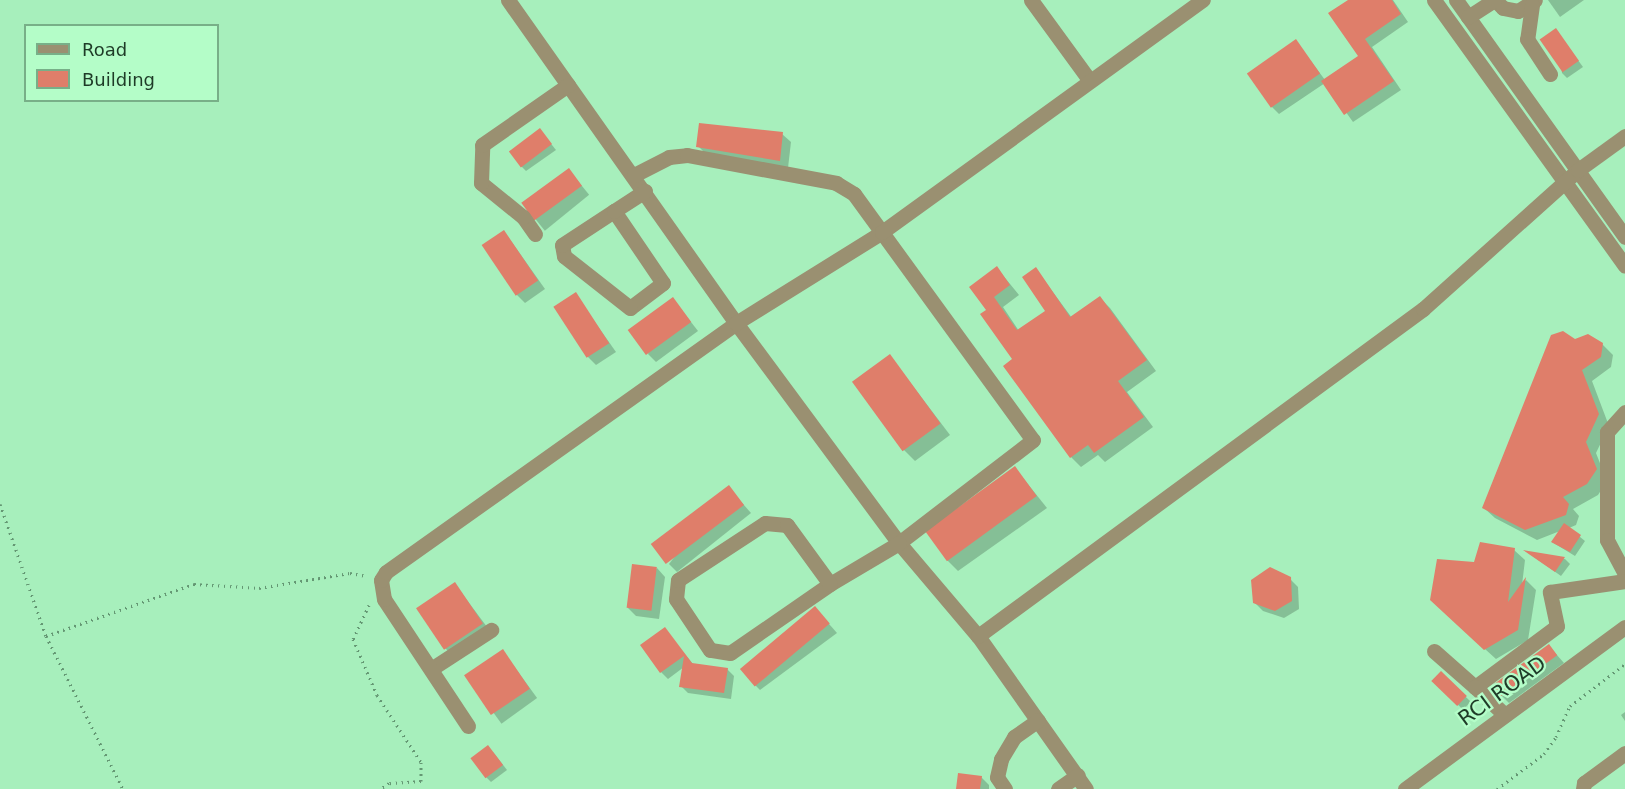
<!DOCTYPE html>
<html>
<head>
<meta charset="utf-8">
<style>
	body { margin:0 }
	#map { position:relative; width:1625px; height:789px; overflow:hidden; background:#a7efbc; font-family:"DejaVu Sans",sans-serif }
	div>[style] { position:absolute }
	.shadow>* { inset:0; background:#0003; transform-origin:0 0 }
	.building>* { inset:0; background:#df7e6a; transform-origin:0 0 }
	.path>* { height:3px; margin-top:-1.5px; transform-origin:0; background:repeating-linear-gradient(90deg,#649773 0 1.5px,transparent 0 6px) }
	.minor>* { height:15px; margin:-7.5px; padding:0 7.5px; transform-origin:7.5px; border-radius:7.5px; background:#9a9071 }
	span { translate:-50% -50%; white-space:nowrap; text-align:center; line-height:1.15; -webkit-text-stroke:4.5px #b4fdc8; paint-order:stroke }
	.street-label { font-size:21px; color:#1e3b27 }
	.legend { position:absolute; left:24px; top:24px; width:195px; height:78px; box-sizing:border-box; background:#b4fdc8; border:2px solid #78af88; margin:0; padding:8px 10px; list-style:none; font-size:18px; color:#1e3b27 }
	.legend li { display:flex; align-items:center; gap:12px; height:30px }
	.legend b { width:30px; border:2px solid #78af88 }
</style>
</head>
<body>
<div id="map">
	<div class="shadow">
		<i style="clip-path:polygon(1351px 0,1393px 0,1408px 22px,1372px 47px,1401px 90px,1353px 122px,1325px 83px,1279px 114px,1271px 106px,1296px 41px,1325px 80px,1360px 57px)"></i>
		<i style="clip-path:polygon(1548px 0,1584px 0,1560px 17px)"></i>
		<i style="clip-path:polygon(1556px 30px,1583px 67px,1567px 78px,1562px 73px)"></i>
		<i style="clip-path:polygon(540px 130px,556px 150px,526px 171px,521px 166px)"></i>
		<i style="clip-path:polygon(782px 134px,791px 142px,788px 168px,706px 154px,698px 146px)"></i>
		<i style="left:569px;top:170px;width:32px;height:57px;rotate:51deg"></i>
		<i style="clip-path:polygon(504px 231px,545px 289px,525px 303px,517px 295px)"></i>
		<i style="clip-path:polygon(997px 268px,1019px 295px,1003px 307px,1019px 331px,1047px 311px,1036px 269px,1072px 318px,1100px 298px,1110px 308px,1156px 371px,1127px 392px,1153px 427px,1105px 462px,1098px 455px,1081px 467px,1071px 457px,988px 310px)"></i>
		<i style="clip-path:polygon(575px 294px,616px 352px,596px 365px,588px 357px)"></i>
		<i style="clip-path:polygon(673px 299px,698px 331px,656px 362px,648px 354px)"></i>
		<i style="clip-path:polygon(1575px 341px,1602px 344px,1613px 355px,1611px 367px,1592px 381px,1609px 426px,1596px 453px,1607px 481px,1598px 495px,1573px 509px,1579px 516px,1576px 525px,1569px 528px,1585px 541px,1575px 556px,1552px 542px,1560px 531px,1537px 540px,1495px 518px,1484px 508px)"></i>
		<i style="clip-path:polygon(890px 356px,950px 435px,915px 461px,904px 450px)"></i>
		<i style="clip-path:polygon(1015px 468px,1047px 508px,958px 571px,947px 560px)"></i>
		<i style="clip-path:polygon(728px 487px,751px 513px,677px 572px,669px 564px)"></i>
		<i style="clip-path:polygon(1514px 550px,1525px 560px,1522px 585px,1526px 580px,1536px 590px,1528px 640px,1496px 659px,1443px 611px,1475px 564px)"></i>
		<i style="clip-path:polygon(1527px 552px,1565px 559px,1570px 564px,1561px 576px)"></i>
		<i style="clip-path:polygon(657px 568px,665px 577px,659px 619px,636px 616px,628px 608px)"></i>
		<i style="clip-path:polygon(1290px 579px,1298px 587px,1299px 609px,1284px 618px,1263px 611px,1255px 603px)"></i>
		<i style="clip-path:polygon(455px 584px,490px 631px,453px 656px,445px 648px)"></i>
		<i style="clip-path:polygon(815px 608px,837px 633px,760px 690px,752px 682px)"></i>
		<i style="clip-path:polygon(664px 629px,693px 664px,727px 669px,734px 676px,731px 699px,688px 693px,681px 686px,684px 667px,668px 679px,661px 672px,642px 646px)"></i>
		<i style="clip-path:polygon(1549px 646px,1564px 663px,1509px 703px,1501px 695px)"></i>
		<i style="left:503px;top:651px;width:58px;height:44px;rotate:54deg"></i>
		<i style="left:1442px;top:674px;width:40px;height:11px;rotate:44deg"></i>
		<i style="clip-path:polygon(1625px 712px,1625px 721px,1621px 715px)"></i>
		<i style="clip-path:polygon(493px 752px,507px 770px,491px 782px,486px 777px)"></i>
		<i style="clip-path:polygon(981px 777px,989px 785px,989px 789px,958px 789px)"></i>
	</div>
	<div class="building">
		<i style="clip-path:polygon(1348px 0,1392px 0,1401px 14px,1365px 39px,1394px 81px,1344px 115px,1321px 81px,1358px 56px,1328px 13px)"></i>
		<i style="left:1556px;top:28px;width:40px;height:20px;rotate:55deg"></i>
		<i style="left:1296px;top:39px;width:42px;height:60px;rotate:55deg"></i>
		<i style="clip-path:polygon(699px 123px,783px 132px,780px 161px,696px 147px)"></i>
		<i style="left:540px;top:128px;width:20px;height:39px;rotate:53deg"></i>
		<i style="left:569px;top:168px;width:22px;height:59px;rotate:54deg"></i>
		<i style="left:504px;top:230px;width:61px;height:27px;rotate:56deg"></i>
		<i style="clip-path:polygon(997px 266px,1010px 285px,994px 297px,1017px 330px,1045px 311px,1022px 277px,1036px 267px,1070px 317px,1100px 296px,1147px 360px,1118px 381px,1144px 417px,1094px 453px,1088px 445px,1070px 458px,1003px 366px,1012px 359px,980px 314px,986px 310px,969px 287px)"></i>
		<i style="left:576px;top:292px;width:61px;height:27px;rotate:57deg"></i>
		<i style="left:673px;top:297px;width:31px;height:56px;rotate:54deg"></i>
		<i style="clip-path:polygon(1563px 331px,1575px 339px,1588px 334px,1603px 343px,1601px 357px,1582px 370px,1599px 414px,1586px 442px,1597px 469px,1587px 484px,1563px 497px,1569px 504px,1566px 515px,1525px 530px,1482px 508px,1551px 335px)"></i>
		<i style="left:890px;top:354px;width:86px;height:47px;rotate:54deg"></i>
		<i style="left:1015px;top:466px;width:37px;height:111px;rotate:54deg"></i>
		<i style="left:729px;top:485px;width:25px;height:98px;rotate:53deg"></i>
		<i style="clip-path:polygon(1564px 523px,1581px 535px,1570px 552px,1551px 542px)"></i>
		<i style="clip-path:polygon(1480px 542px,1515px 548px,1508px 602px,1526px 577px,1518px 630px,1484px 650px,1430px 600px,1437px 559px,1474px 562px)"></i>
		<i style="clip-path:polygon(1523px 550px,1565px 557px,1555px 572px)"></i>
		<i style="left:632px;top:564px;width:25px;height:44px;rotate:7deg"></i>
		<i style="clip-path:polygon(1270px 567px,1291px 577px,1292px 601px,1275px 611px,1253px 603px,1251px 580px)"></i>
		<i style="left:455px;top:582px;width:50px;height:47px;rotate:56deg"></i>
		<i style="left:815px;top:606px;width:23px;height:98px;rotate:50deg"></i>
		<i style="clip-path:polygon(665px 627px,692px 663px,728px 668px,724px 693px,679px 687px,684px 656px,660px 673px,640px 645px)"></i>
		<i style="left:1549px;top:644px;width:14px;height:70px;rotate:54deg"></i>
		<i style="left:503px;top:649px;width:48px;height:47px;rotate:56deg"></i>
		<i style="left:1441px;top:671px;width:36px;height:14px;rotate:44deg"></i>
		<i style="left:488px;top:745px;width:25px;height:22px;rotate:53deg"></i>
		<i style="clip-path:polygon(958px 773px,982px 776px,980px 789px,956px 789px)"></i>
	</div>
	<div class="path">
		<i style="left:0;top:504px;width:140px;rotate:70.8deg"></i>
		<i style="left:46px;top:636px;width:171px;rotate:63.3deg"></i>
		<i style="left:369px;top:605px;width:38px;rotate:115deg"></i>
		<i style="left:353px;top:639px;width:61px;rotate:66.8deg"></i>
		<i style="left:377px;top:695px;width:80px;rotate:56.7deg"></i>
		<i style="left:421px;top:762px;width:19px;rotate:90deg"></i>
		<i style="left:421px;top:781px;width:32px;rotate:176deg"></i>
		<i style="left:389px;top:783px;width:11px;rotate:146deg"></i>
		<i style="left:46px;top:636px;width:157px;rotate:-19.4deg"></i>
		<i style="left:194px;top:584px;width:65px;rotate:3.5deg"></i>
		<i style="left:259px;top:588px;width:92px;rotate:-9.4deg"></i>
		<i style="left:350px;top:573px;width:17px;rotate:10deg"></i>
		<i style="left:1497px;top:789px;width:59px;rotate:-36.7deg"></i>
		<i style="left:1544px;top:754px;width:21px;rotate:-55deg"></i>
		<i style="left:1556px;top:737px;width:34px;rotate:-66deg"></i>
		<i style="left:1570px;top:706px;width:69px;rotate:-37.4deg"></i>
	</div>
	<div class="minor">
		<i style="left:508px;top:0;width:395px;rotate:54.8deg"></i>
		<i style="left:736px;top:323px;width:274px;rotate:53.5deg"></i>
		<i style="left:899px;top:543px;width:122px;rotate:49.7deg"></i>
		<i style="left:978px;top:636px;width:187px;rotate:54.8deg"></i>
		<i style="left:1031px;top:0;width:100px;rotate:53.9deg"></i>
		<i style="left:1434px;top:0;width:327px;rotate:54.3deg"></i>
		<i style="left:1456px;top:0;width:291px;rotate:54.5deg"></i>
		<i style="left:1495px;top:0;width:11px;rotate:45deg"></i>
		<i style="left:1503px;top:8px;width:15px;rotate:11deg"></i>
		<i style="left:1518px;top:11px;width:20px;rotate:-33deg"></i>
		<i style="left:1532px;top:5px;width:34px;rotate:98deg"></i>
		<i style="left:1527px;top:39px;width:42px;rotate:56.7deg"></i>
		<i style="left:1468px;top:17px;width:31px;rotate:-33deg"></i>
		<i style="left:634px;top:175px;width:39px;rotate:-27deg"></i>
		<i style="left:669px;top:157px;width:18px;rotate:-6deg"></i>
		<i style="left:687px;top:155px;width:152px;rotate:10.6deg"></i>
		<i style="left:836px;top:183px;width:21px;rotate:31deg"></i>
		<i style="left:854px;top:194px;width:304px;rotate:54deg"></i>
		<i style="left:1033px;top:440px;width:169px;rotate:142.5deg"></i>
		<i style="left:899px;top:543px;width:80px;rotate:149.3deg"></i>
		<i style="left:830px;top:584px;width:121px;rotate:145.4deg"></i>
		<i style="left:730px;top:653px;width:20px;rotate:-171deg"></i>
		<i style="left:710px;top:650px;width:61px;rotate:-123.7deg"></i>
		<i style="left:676px;top:599px;width:19px;rotate:-84deg"></i>
		<i style="left:678px;top:580px;width:104px;rotate:-33.2deg"></i>
		<i style="left:765px;top:523px;width:22px;rotate:5deg"></i>
		<i style="left:787px;top:525px;width:73px;rotate:53.9deg"></i>
		<i style="left:614px;top:211px;width:87px;rotate:55.8deg"></i>
		<i style="left:663px;top:283px;width:41px;rotate:142.9deg"></i>
		<i style="left:630px;top:308px;width:84px;rotate:-141.8deg"></i>
		<i style="left:564px;top:256px;width:11px;rotate:-100deg"></i>
		<i style="left:562px;top:245px;width:62px;rotate:-33.2deg"></i>
		<i style="left:614px;top:211px;width:37px;rotate:-33deg"></i>
		<i style="left:535px;top:234px;width:21px;rotate:-125deg"></i>
		<i style="left:523px;top:217px;width:54px;rotate:-141deg"></i>
		<i style="left:481px;top:183px;width:38px;rotate:-88deg"></i>
		<i style="left:482px;top:145px;width:105px;rotate:-34.9deg"></i>
		<i style="left:1625px;top:412px;width:27px;rotate:132deg"></i>
		<i style="left:1607px;top:432px;width:108px;rotate:90deg"></i>
		<i style="left:1607px;top:540px;width:38px;rotate:62deg"></i>
		<i style="left:978px;top:636px;width:552px;rotate:-36.31deg"></i>
		<i style="left:1423px;top:309px;width:208px;rotate:-41.9deg"></i>
		<i style="left:1578px;top:170px;width:58px;rotate:-35.9deg"></i>
		<i style="left:1434px;top:651px;width:55px;rotate:41.3deg"></i>
		<i style="left:1475px;top:687px;width:102px;rotate:-36.6deg"></i>
		<i style="left:1557px;top:626px;width:35px;rotate:-102deg"></i>
		<i style="left:1550px;top:592px;width:76px;rotate:-8.3deg"></i>
		<i style="left:431px;top:669px;width:72px;rotate:-33deg"></i>
		<i style="left:1475px;top:687px;width:41px;rotate:43deg"></i>
		<i style="left:468px;top:726px;width:152px;rotate:-123.5deg"></i>
		<i style="left:384px;top:599px;width:19px;rotate:-99deg"></i>
		<i style="left:381px;top:580px;width:9px;rotate:-58deg"></i>
		<i style="left:386px;top:572px;width:430px;rotate:-35.4deg"></i>
		<i style="left:736px;top:323px;width:172px;rotate:-31.9deg"></i>
		<i style="left:882px;top:232px;width:396px;rotate:-35.9deg"></i>
		<i style="left:1005px;top:789px;width:14px;rotate:-124deg"></i>
		<i style="left:997px;top:777px;width:18px;rotate:-77deg"></i>
		<i style="left:1001px;top:759px;width:26px;rotate:-59deg"></i>
		<i style="left:1014px;top:737px;width:29px;rotate:-35deg"></i>
		<i style="left:1058px;top:789px;width:24px;rotate:-35deg"></i>
		<i style="left:1405px;top:789px;width:273px;rotate:-36.4deg"></i>
		<i style="left:1583px;top:789px;width:6px;rotate:-81deg"></i>
		<i style="left:1584px;top:783px;width:51px;rotate:-36.2deg"></i>
	</div>
	<div class="street-label">
		<span style="left:1502px;top:691px;rotate:-36deg">RCI ROAD</span>
	</div>
	<ul class="legend">
	<li><b style="height:8px;background:#9a9071"></b>Road</li>
	<li><b style="height:16px;background:#df7e6a"></b>Building</li>
	</ul>
</div>
</body>
</html>
